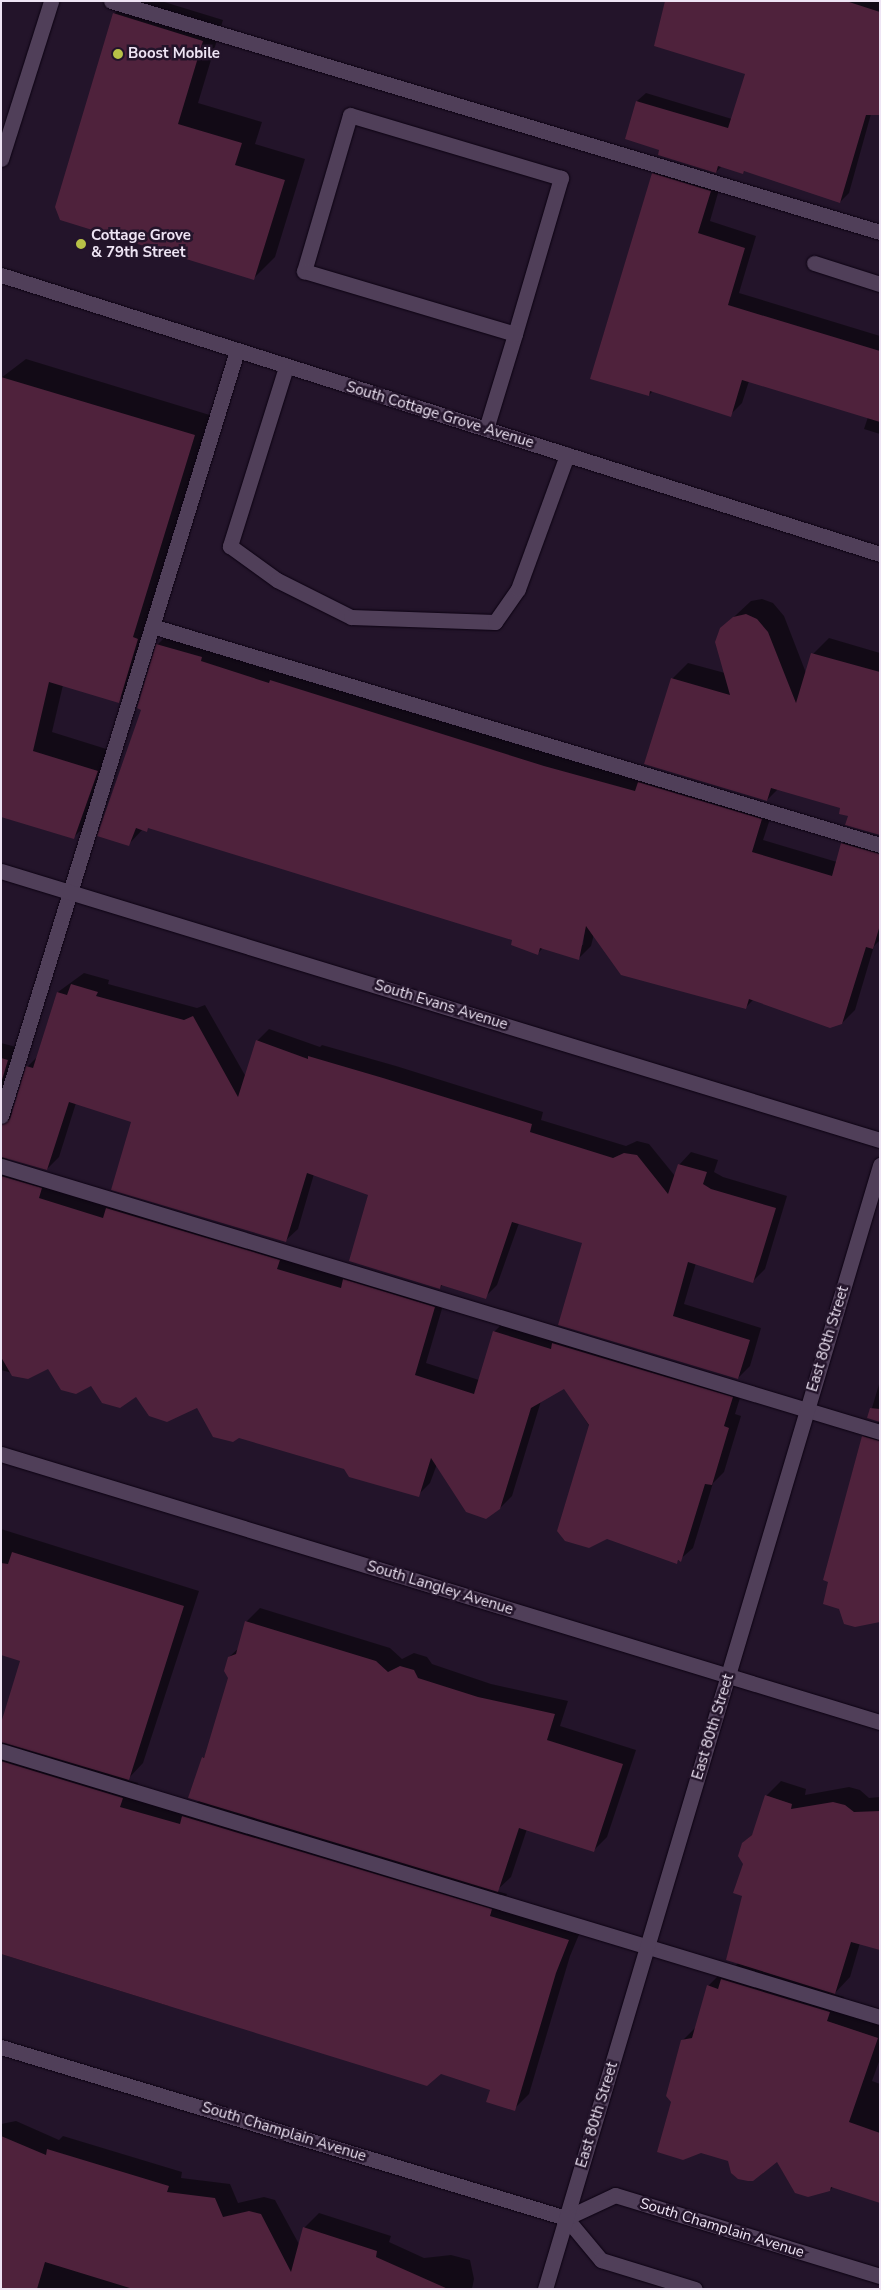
<!DOCTYPE html>
<html>
<head>
<meta charset="utf-8">
<style>
	body { margin:0 }
	#map { position:relative; width:881px; height:2290px; overflow:hidden; background:#23142a; font-family:"Nunito Sans",sans-serif }
	div>[style] { position:absolute }
	.shadow>* { inset:0; background:#0007 }
	.building>* { inset:0; background:#4f223c }
	.roads { filter:drop-shadow(0 0 1px #0c0212) drop-shadow(0 0 1px #0c0212) }
	.service>* { height:15px; margin:-7.5px; padding:0 7.5px; transform-origin:7.5px; border-radius:7.5px; background:#503f59 }
	.minor>* { height:15px; margin:-7.5px; padding:0 7.5px; transform-origin:7.5px; border-radius:7.5px; background:#503f59 }
	.secondary>* { height:15px; margin:-7.5px; padding:0 7.5px; transform-origin:7.5px; border-radius:7.5px; background:#503f59 }
	.dots>* { width:14px; height:14px; translate:-50% -50%; box-sizing:border-box; border:2px solid #23142a; border-radius:50% }
	span { translate:-50% -50%; white-space:nowrap; text-align:center; line-height:1.15; -webkit-text-stroke:5px #23142a; paint-order:stroke }
	.poi-label { font-size:15px; color:#eee4f4; font-weight:700 }
	.left { translate:0 -50%; text-align:left }
	.street-label { font-size:15px; color:#eee4f4 }
	.frame { position:absolute; inset:0; border:2px solid #eee4f4; pointer-events:none }
</style>
</head>
<body>
<div id="map">
	<div class="shadow">
		<i style="clip-path:polygon(127px 1px,161px 1px,223px 20px,198px 103px,262px 122px,255px 144px,305px 159px,275px 257px,254px 278px,114px 14px)"></i>
		<i style="clip-path:polygon(668px 1px,880px 1px,880px 114px,871px 114px,849px 193px,840px 202px,745px 170px,743px 173px,722px 166px,716px 172px,661px 149px,637px 101px,646px 93px,732px 119px,747px 74px)"></i>
		<i style="clip-path:polygon(666px 162px,722px 179px,710px 221px,756px 236px,739px 293px,880px 336px,880px 434px,864px 429px,868px 417px,749px 381px,742px 403px,730px 415px,653px 391px,649px 395px,653px 174px)"></i>
		<i style="clip-path:polygon(26px 359px,213px 416px,138px 682px,118px 701px,63px 685px,52px 732px,116px 752px,93px 818px,73px 838px,1px 816px,1px 378px)"></i>
		<i style="clip-path:polygon(762px 599px,773px 603px,784px 616px,806px 673px,813px 654px,829px 638px,880px 653px,880px 834px,841px 807px,778px 789px,767px 800px,672px 679px,688px 663px,725px 673px,721px 629px,751px 601px)"></i>
		<i style="clip-path:polygon(evenodd,170px 632px,774px 807px,763px 840px,837px 862px,842px 844px,854px 831px,880px 839px,880px 940px,874px 946px,855px 1010px,842px 1023px,754px 999px,745px 1008px,594px 934px,591px 946px,578px 959px,543px 948px,538px 953px,514px 939px,150px 827px,143px 829px,129px 844px,143px 709px,157px 645px,170px 632px,586px 919px,583px 945px,581px 945px,586px 919px)"></i>
		<i style="clip-path:polygon(84px 973px,109px 980px,108px 984px,197px 1008px,205px 1005px,246px 1077px,257px 1041px,269px 1029px,320px 1047px,322px 1045px,396px 1066px,543px 1112px,541px 1120px,626px 1146px,637px 1141px,649px 1144px,675px 1176px,679px 1165px,691px 1152px,718px 1160px,714px 1172px,723px 1177px,787px 1196px,765px 1269px,753px 1281px,696px 1263px,684px 1304px,761px 1328px,750px 1366px,738px 1378px,584px 1243px,519px 1223px,497px 1285px,485px 1297px,443px 1284px,440px 1288px,369px 1194px,314px 1174px,298px 1229px,285px 1241px,132px 1121px,76px 1103px,59px 1157px,47px 1169px,7px 1157px,10px 1163px,446px 1295px,426px 1363px,479px 1380px,494px 1332px,506px 1320px,744px 1385px,735px 1414px,741px 1416px,724px 1472px,713px 1483px,693px 1548px,677px 1562px,564px 1387px,541px 1401px,512px 1496px,500px 1508px,437px 1464px,430px 1483px,418px 1495px,198px 1406px,91px 1384px,48px 1367px,28px 1377px,1px 1370px,1px 1043px,20px 1048px,4px 1100px,13px 1113px,27px 1067px,38px 1056px,58px 992px)"></i>
		<i style="clip-path:polygon(880px 1381px,880px 1622px,864px 1437px,879px 1421px,869px 1418px)"></i>
		<i style="clip-path:polygon(1px 1529px,199px 1591px,143px 1763px,127px 1780px,138px 1783px,135px 1792px,192px 1808px,200px 1800px,203px 1758px,207px 1754px,229px 1678px,229px 1657px,239px 1648px,246px 1622px,260px 1608px,390px 1648px,402px 1659px,414px 1653px,427px 1657px,432px 1664px,491px 1684px,568px 1701px,560px 1726px,636px 1750px,607px 1837px,594px 1850px,527px 1829px,511px 1877px,496px 1891px,507px 1894px,504px 1901px,583px 1925px,570px 1956px,529px 2094px,514px 2109px,491px 2089px,441px 2073px,171px 2004px,169px 2006px,1px 1954px,1px 1746px,7px 1740px,22px 1660px,1px 1654px)"></i>
		<i style="clip-path:polygon(781px 1781px,806px 1789px,805px 1795px,849px 1787px,860px 1790px,869px 1798px,880px 1797px,880px 1948px,860px 1943px,850px 1977px,834px 1994px,844px 1997px,841px 2006px,880px 2019px,880px 2059px,872px 2081px,880px 2084px,880px 2201px,833px 2187px,830px 2190px,778px 2160px,729px 2160px,673px 2102px,682px 2041px,696px 2027px,708px 1986px,723px 1971px,729px 1973px,738px 1963px,744px 1895px,743px 1843px,754px 1833px,766px 1796px)"></i>
		<i style="clip-path:polygon(16px 2121px,59px 2140px,63px 2136px,182px 2172px,181px 2178px,230px 2184px,238px 2203px,264px 2197px,275px 2200px,300px 2246px,305px 2227px,319px 2213px,391px 2236px,389px 2242px,424px 2258px,451px 2255px,470px 2260px,474px 2279px,472px 2289px,1px 2289px,1px 2124px)"></i>
	</div>
	<div class="building">
		<i style="clip-path:polygon(665px 1px,846px 1px,880px 12px,880px 115px,866px 115px,840px 203px,744px 171px,743px 174px,718px 166px,716px 173px,658px 155px,659px 150px,625px 139px,636px 101px,728px 128px,745px 74px,654px 46px)"></i>
		<i style="clip-path:polygon(113px 13px,203px 41px,178px 124px,242px 143px,235px 165px,285px 180px,254px 280px,60px 220px,55px 207px)"></i>
		<i style="clip-path:polygon(652px 173px,711px 191px,698px 233px,745px 248px,728px 305px,880px 351px,880px 422px,742px 380px,731px 417px,650px 391px,649px 396px,590px 379px)"></i>
		<i style="clip-path:polygon(1px 377px,195px 435px,133px 637px,138px 639px,119px 703px,49px 682px,33px 751px,98px 771px,74px 839px,1px 817px)"></i>
		<i style="clip-path:polygon(746px 614px,757px 619px,768px 632px,796px 703px,811px 653px,880px 672px,880px 835px,845px 825px,848px 816px,839px 814px,840px 808px,771px 788px,767px 801px,644px 764px,671px 678px,730px 695px,715px 642px,720px 628px,733px 617px)"></i>
		<i style="clip-path:polygon(156px 644px,202px 657px,201px 661px,269px 683px,270px 680px,544px 766px,635px 791px,638px 782px,762px 819px,752px 852px,832px 876px,841px 843px,880px 854px,880px 925px,873px 949px,866px 947px,842px 1024px,830px 1028px,749px 999px,746px 1009px,621px 975px,586px 926px,579px 960px,540px 948px,538px 955px,511px 945px,512px 940px,148px 828px,147px 832px,136px 828px,129px 846px,97px 836px,141px 710px,137px 708px)"></i>
		<i style="clip-path:polygon(71px 984px,98px 992px,96px 996px,184px 1020px,193px 1016px,238px 1097px,256px 1040px,308px 1059px,308px 1056px,383px 1078px,532px 1124px,530px 1132px,613px 1158px,624px 1153px,637px 1155px,668px 1194px,678px 1164px,707px 1172px,703px 1184px,711px 1189px,776px 1208px,753px 1283px,688px 1262px,673px 1316px,750px 1340px,738px 1379px,558px 1325px,582px 1243px,512px 1222px,486px 1299px,441px 1285px,440px 1289px,349px 1261px,368px 1195px,307px 1173px,286px 1242px,111px 1190px,131px 1122px,69px 1102px,47px 1170px,1px 1157px,1px 1125px,10px 1119px,26px 1066px,33px 1068px,57px 992px,67px 995px)"></i>
		<i style="clip-path:polygon(1px 1058px,8px 1060px,1px 1083px)"></i>
		<i style="clip-path:polygon(1px 1176px,42px 1188px,39px 1198px,103px 1218px,106px 1208px,280px 1260px,277px 1269px,341px 1288px,343px 1279px,435px 1307px,415px 1375px,474px 1394px,493px 1331px,551px 1349px,552px 1343px,733px 1397px,724px 1426px,729px 1428px,712px 1485px,705px 1484px,681px 1562px,678px 1560px,677px 1564px,607px 1539px,589px 1548px,565px 1541px,557px 1531px,589px 1425px,564px 1389px,531px 1408px,500px 1509px,486px 1519px,466px 1512px,431px 1458px,419px 1497px,349px 1477px,344px 1469px,293px 1454px,239px 1438px,233px 1442px,213px 1437px,197px 1408px,167px 1422px,149px 1416px,136px 1397px,120px 1408px,102px 1403px,91px 1386px,76px 1394px,61px 1390px,48px 1369px,28px 1379px,12px 1376px,1px 1357px)"></i>
		<i style="clip-path:polygon(870px 1408px,880px 1409px,880px 1422px,867px 1418px)"></i>
		<i style="clip-path:polygon(862px 1436px,880px 1441px,880px 1622px,855px 1627px,844px 1624px,839px 1609px,823px 1604px,828px 1582px,823px 1580px)"></i>
		<i style="clip-path:polygon(12px 1552px,184px 1606px,129px 1780px,1px 1742px,1px 1723px,20px 1661px,1px 1655px,1px 1563px,8px 1564px)"></i>
		<i style="clip-path:polygon(245px 1621px,376px 1661px,388px 1672px,400px 1666px,414px 1670px,418px 1678px,478px 1697px,555px 1714px,547px 1740px,623px 1764px,594px 1852px,519px 1828px,498px 1892px,188px 1798px,202px 1757px,204px 1758px,228px 1678px,224px 1671px,228px 1657px,236px 1654px)"></i>
		<i style="clip-path:polygon(1px 1761px,123px 1798px,120px 1807px,180px 1824px,182px 1816px,492px 1909px,490px 1916px,569px 1940px,556px 1973px,515px 2111px,486px 2102px,490px 2090px,441px 2074px,427px 2086px,1px 1954px)"></i>
		<i style="clip-path:polygon(765px 1795px,792px 1804px,791px 1809px,833px 1802px,845px 1805px,854px 1812px,880px 1811px,880px 1950px,851px 1942px,835px 1994px,726px 1960px,742px 1896px,733px 1893px,743px 1864px,738px 1856px,742px 1843px,752px 1835px)"></i>
		<i style="clip-path:polygon(721px 1979px,830px 2012px,827px 2021px,878px 2038px,849px 2122px,880px 2133px,880px 2203px,831px 2187px,830px 2191px,808px 2197px,795px 2193px,777px 2162px,753px 2181px,748px 2181px,738px 2179px,731px 2173px,728px 2161px,701px 2153px,683px 2160px,657px 2152px,671px 2102px,666px 2096px,681px 2040px,692px 2038px,707px 1985px,718px 1989px)"></i>
		<i style="clip-path:polygon(1px 2136px,46px 2155px,47px 2149px,169px 2186px,167px 2192px,215px 2198px,223px 2217px,249px 2211px,261px 2214px,291px 2272px,303px 2227px,377px 2251px,376px 2257px,448px 2289px,133px 2289px,45px 2262px,37px 2289px,1px 2289px)"></i>
	</div>
	<div class="roads">
		<div class="service">
			<i style="left:111px;top:1px;width:803px;rotate:16.72deg"></i>
			<i style="left:814px;top:263px;width:69px;rotate:17.7deg"></i>
			<i style="left:286px;top:367px;width:188px;rotate:107.4deg"></i>
			<i style="left:230px;top:546px;width:58px;rotate:35.9deg"></i>
			<i style="left:277px;top:580px;width:83px;rotate:26.6deg"></i>
			<i style="left:351px;top:617px;width:144px;rotate:2deg"></i>
			<i style="left:495px;top:622px;width:40px;rotate:-55.1deg"></i>
			<i style="left:518px;top:589px;width:143px;rotate:-69.9deg"></i>
			<i style="left:486px;top:429px;width:99px;rotate:-73deg"></i>
			<i style="left:515px;top:334px;width:163px;rotate:-73.6deg"></i>
			<i style="left:561px;top:178px;width:220px;rotate:-163.4deg"></i>
			<i style="left:350px;top:115px;width:163px;rotate:106.4deg"></i>
			<i style="left:304px;top:271px;width:220px;rotate:16.6deg"></i>
			<i style="left:152px;top:626px;width:760px;rotate:16.74deg"></i>
			<i style="left:1px;top:1116px;width:801px;rotate:-72.86deg"></i>
			<i style="left:1px;top:1166px;width:918px;rotate:16.84deg"></i>
			<i style="left:1px;top:1751px;width:918px;rotate:16.84deg"></i>
		</div>
		<div class="minor">
			<i style="left:1px;top:871px;width:919px;rotate:17.02deg"></i>
			<i style="left:1px;top:1454px;width:919px;rotate:16.96deg"></i>
			<i style="left:1px;top:2047px;width:590px;rotate:16.84deg"></i>
			<i style="left:566px;top:2218px;width:55px;rotate:50.2deg"></i>
			<i style="left:601px;top:2260px;width:98px;rotate:17.1deg"></i>
			<i style="left:566px;top:2218px;width:54px;rotate:-25.1deg"></i>
			<i style="left:615px;top:2195px;width:277px;rotate:17deg"></i>
			<i style="left:545px;top:2289px;width:1173px;rotate:-73.4deg"></i>
		</div>
		<div class="secondary">
			<i style="left:1px;top:159px;width:166px;rotate:-72.4deg"></i>
			<i style="left:1px;top:275px;width:922px;rotate:17.61deg"></i>
		</div>
	</div>
	<div class="dots">
		<i style="left:118px;top:54px;background:#b8c147"></i>
		<i style="left:81px;top:244px;background:#b8c147"></i>
	</div>
	<div class="poi-label">
		<span class="left" style="left:128px;top:54px">Boost Mobile</span>
		<span class="left" style="left:91px;top:244px">Cottage Grove<br>&amp; 79th Street</span>
	</div>
	<div class="street-label">
		<span style="left:440px;top:415px;rotate:17deg">South Cottage Grove Avenue</span>
		<span style="left:441px;top:1005px;rotate:17deg">South Evans Avenue</span>
		<span style="left:828px;top:1339px;rotate:-73deg">East 80th Street</span>
		<span style="left:440px;top:1588px;rotate:17deg">South Langley Avenue</span>
		<span style="left:713px;top:1727px;rotate:-73deg">East 80th Street</span>
		<span style="left:597px;top:2115px;rotate:-73deg">East 80th Street</span>
		<span style="left:284px;top:2132px;rotate:17deg">South Champlain Avenue</span>
		<span style="left:722px;top:2228px;rotate:17deg">South Champlain Avenue</span>
	</div>
	<div class="frame"></div>
</div>
</body>
</html>
